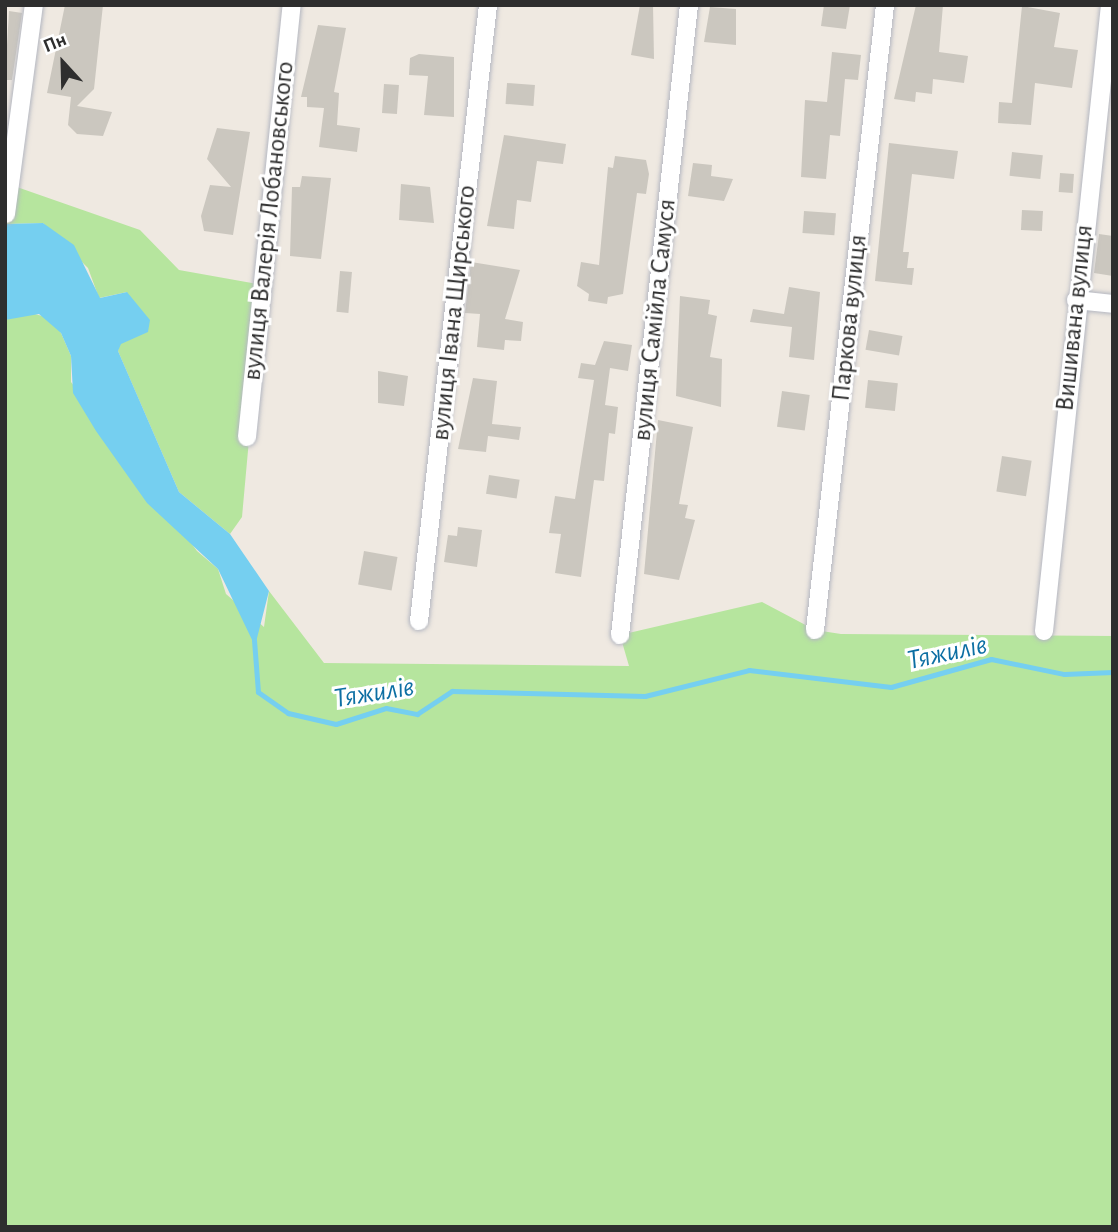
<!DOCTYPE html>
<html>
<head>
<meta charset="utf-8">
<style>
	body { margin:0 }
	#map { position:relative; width:1118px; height:1232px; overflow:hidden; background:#efe9e1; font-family:"Alegreya Sans",sans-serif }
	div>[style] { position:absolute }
	.green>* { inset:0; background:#b6e59e }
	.water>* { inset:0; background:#75cff0 }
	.stream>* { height:5px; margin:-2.5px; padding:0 2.5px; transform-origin:2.5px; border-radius:2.5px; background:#75cff0 }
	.building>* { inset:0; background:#cbc7bf; transform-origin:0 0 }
	.roads { filter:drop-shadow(0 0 2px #b4b7c1) drop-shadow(0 0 2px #b4b7c1) }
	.minor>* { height:18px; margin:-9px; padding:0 9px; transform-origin:9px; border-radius:9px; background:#fff }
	span { translate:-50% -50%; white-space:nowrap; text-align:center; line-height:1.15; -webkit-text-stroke:6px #fff; paint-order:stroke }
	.street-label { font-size:26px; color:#2e2e2e }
	.water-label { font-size:28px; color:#0d6fa3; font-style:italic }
	.frame { position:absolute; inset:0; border:7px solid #2e2e2e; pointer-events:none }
	.north { position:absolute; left:28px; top:28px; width:70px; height:70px; -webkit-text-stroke:5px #fff; paint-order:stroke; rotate:338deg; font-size:19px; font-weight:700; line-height:28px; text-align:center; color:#2e2e2e }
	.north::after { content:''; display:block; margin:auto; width:24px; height:32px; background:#2e2e2e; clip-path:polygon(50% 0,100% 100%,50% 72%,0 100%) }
</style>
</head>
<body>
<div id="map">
	<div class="green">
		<i style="clip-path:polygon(14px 186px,140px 230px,179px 270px,263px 285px,242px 517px,230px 534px,179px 492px,127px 372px,118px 351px,127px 292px,99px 298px,88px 268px,43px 223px,5px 224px,5px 187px)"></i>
		<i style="clip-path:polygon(27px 312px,50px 318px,61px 333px,71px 356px,71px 382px,197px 551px,218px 569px,226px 594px,264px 627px,269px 591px,324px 663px,629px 666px,620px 635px,762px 602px,815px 630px,841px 634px,1113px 636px,1113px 1227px,5px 1227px,5px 320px)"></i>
	</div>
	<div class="water">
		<i style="clip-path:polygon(43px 223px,74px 245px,100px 298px,127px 292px,150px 320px,148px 332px,121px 344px,118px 351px,179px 492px,230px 534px,269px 591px,255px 646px,218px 569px,147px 503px,96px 431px,73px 393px,71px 356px,61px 333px,39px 314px,5px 320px,5px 224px)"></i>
	</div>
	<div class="stream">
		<i style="left:254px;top:640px;width:52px;rotate:85.6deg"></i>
		<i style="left:258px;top:692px;width:37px;rotate:35deg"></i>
		<i style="left:288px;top:713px;width:49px;rotate:12.9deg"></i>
		<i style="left:336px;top:724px;width:52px;rotate:-17.7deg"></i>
		<i style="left:386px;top:708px;width:32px;rotate:11deg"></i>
		<i style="left:417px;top:714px;width:42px;rotate:-33.3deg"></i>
		<i style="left:452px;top:691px;width:193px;rotate:1.5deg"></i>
		<i style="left:645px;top:696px;width:107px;rotate:-14deg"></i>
		<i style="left:749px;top:670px;width:143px;rotate:6.8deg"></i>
		<i style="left:891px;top:687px;width:104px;rotate:-15.6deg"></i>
		<i style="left:991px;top:659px;width:75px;rotate:11.6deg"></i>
		<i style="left:1064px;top:674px;width:49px;rotate:-2.3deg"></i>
	</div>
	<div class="building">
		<i style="clip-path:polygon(65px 5px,103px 5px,94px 89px,77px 106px,112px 112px,103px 136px,77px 134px,68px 125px,71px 97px,47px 93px)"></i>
		<i style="clip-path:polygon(640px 5px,653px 5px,654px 59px,631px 55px)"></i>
		<i style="clip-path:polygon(824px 5px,850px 5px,846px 29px,821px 26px)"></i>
		<i style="clip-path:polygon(916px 5px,943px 5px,939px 52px,968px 56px,964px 83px,933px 79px,932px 94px,916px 92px,915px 102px,894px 99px)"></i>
		<i style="clip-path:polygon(1022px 6px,1060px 13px,1054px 47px,1078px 50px,1072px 88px,1035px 83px,1031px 125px,998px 123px,999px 102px,1012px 103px)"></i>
		<i style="clip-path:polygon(710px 7px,736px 9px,736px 45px,704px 42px)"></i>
		<i style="clip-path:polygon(9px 11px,22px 13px,12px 80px,5px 80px)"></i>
		<i style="clip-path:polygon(318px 25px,346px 28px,334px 92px,339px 93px,337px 125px,360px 128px,357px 152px,319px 147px,324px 108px,307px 107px,307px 97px,301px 97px)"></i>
		<i style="clip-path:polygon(832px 52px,861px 55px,858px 80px,845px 79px,840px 136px,830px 135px,826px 179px,801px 177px,805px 100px,827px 102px)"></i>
		<i style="clip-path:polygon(419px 54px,454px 57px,454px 117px,424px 115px,428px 76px,409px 75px,410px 58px)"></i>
		<i style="left:507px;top:83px;width:28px;height:21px;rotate:4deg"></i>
		<i style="left:384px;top:84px;width:15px;height:29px;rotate:4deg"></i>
		<i style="clip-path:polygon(217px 128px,250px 132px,233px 235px,204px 231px,201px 216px,210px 185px,231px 187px,207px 159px)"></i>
		<i style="clip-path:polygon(504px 135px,566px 144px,563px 164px,537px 161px,531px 202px,517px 200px,514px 229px,487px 226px)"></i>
		<i style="clip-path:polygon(889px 143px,958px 151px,954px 179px,912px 174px,903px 252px,909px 252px,907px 268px,914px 268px,912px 285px,875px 281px)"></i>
		<i style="left:1012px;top:152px;width:31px;height:24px;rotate:6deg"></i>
		<i style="clip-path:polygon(615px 156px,646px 160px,649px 174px,646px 194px,637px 193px,623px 294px,608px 297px,607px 304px,588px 301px,589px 294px,577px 286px,581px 262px,599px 265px,608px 167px,613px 168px)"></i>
		<i style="clip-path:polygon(693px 163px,712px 165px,711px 176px,733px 179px,724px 201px,688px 196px)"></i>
		<i style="left:1060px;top:173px;width:14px;height:19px;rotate:4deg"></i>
		<i style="clip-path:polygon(302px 176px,331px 178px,321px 259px,290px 256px,292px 187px,300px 187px)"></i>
		<i style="clip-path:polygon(401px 184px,430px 187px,434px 223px,399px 220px)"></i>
		<i style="left:1022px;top:210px;width:21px;height:20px;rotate:3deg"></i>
		<i style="left:804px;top:211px;width:32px;height:22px;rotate:4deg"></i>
		<i style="clip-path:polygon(1099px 234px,1113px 236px,1113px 276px,1094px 273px)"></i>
		<i style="clip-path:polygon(471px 262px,520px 270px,505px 319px,523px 322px,521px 341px,505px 340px,504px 350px,477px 347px,480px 314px,465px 313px)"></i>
		<i style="left:340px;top:271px;width:12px;height:41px;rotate:5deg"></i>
		<i style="clip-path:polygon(789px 287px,820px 292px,814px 360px,789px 357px,792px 327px,750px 322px,753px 309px,784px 314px)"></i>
		<i style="clip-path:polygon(680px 296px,710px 300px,708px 314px,717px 316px,710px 357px,722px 359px,721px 407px,676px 396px)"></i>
		<i style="left:869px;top:330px;width:34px;height:20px;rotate:10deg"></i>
		<i style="clip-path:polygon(604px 341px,632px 345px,628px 371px,610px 368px,605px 405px,618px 407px,615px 434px,609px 433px,604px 481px,594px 480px,581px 577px,555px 573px,561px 534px,549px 533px,555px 496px,575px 499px,594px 380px,578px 378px,581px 363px,595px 365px)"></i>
		<i style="clip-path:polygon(378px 371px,408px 376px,404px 406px,378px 403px)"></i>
		<i style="clip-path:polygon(473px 378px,497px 381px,492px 424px,521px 427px,519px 440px,488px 436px,486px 452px,458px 449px)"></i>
		<i style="left:868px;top:380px;width:30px;height:28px;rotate:6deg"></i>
		<i style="left:782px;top:391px;width:28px;height:36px;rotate:8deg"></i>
		<i style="clip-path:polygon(658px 420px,693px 427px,679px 504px,688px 505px,685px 518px,695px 520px,679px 580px,644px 574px)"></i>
		<i style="left:1002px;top:456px;width:30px;height:36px;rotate:9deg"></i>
		<i style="left:489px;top:475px;width:31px;height:19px;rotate:9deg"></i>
		<i style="clip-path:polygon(458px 527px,482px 530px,477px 567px,444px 562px,448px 535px,457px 536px)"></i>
		<i style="left:364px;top:551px;width:34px;height:34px;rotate:10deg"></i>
	</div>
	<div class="roads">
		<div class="minor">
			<i style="left:6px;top:214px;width:211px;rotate:-82.4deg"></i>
			<i style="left:1076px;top:300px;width:37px;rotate:6deg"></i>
			<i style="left:247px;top:437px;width:434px;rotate:-84.1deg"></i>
			<i style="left:419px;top:621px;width:620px;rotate:-83.61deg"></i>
			<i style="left:815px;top:630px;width:629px;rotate:-83.61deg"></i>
			<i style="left:1044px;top:631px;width:629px;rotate:-83.98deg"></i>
			<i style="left:620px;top:635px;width:634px;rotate:-83.75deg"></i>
		</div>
	</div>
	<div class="street-label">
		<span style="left:269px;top:221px;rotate:-84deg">вулиця Валерія Лобановського</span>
		<span style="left:454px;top:313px;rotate:-84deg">вулиця Івана Щирського</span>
		<span style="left:850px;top:318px;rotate:-84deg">Паркова вулиця</span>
		<span style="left:1075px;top:318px;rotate:-84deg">Вишивана вулиця</span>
		<span style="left:655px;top:320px;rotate:-84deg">вулиця Самійла Самуся</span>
	</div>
	<div class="water-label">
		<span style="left:947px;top:653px;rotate:-12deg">Тяжилів</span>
		<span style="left:374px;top:693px;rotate:-9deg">Тяжилів</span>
	</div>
	<div class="frame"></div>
	<div class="north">Пн</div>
</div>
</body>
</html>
